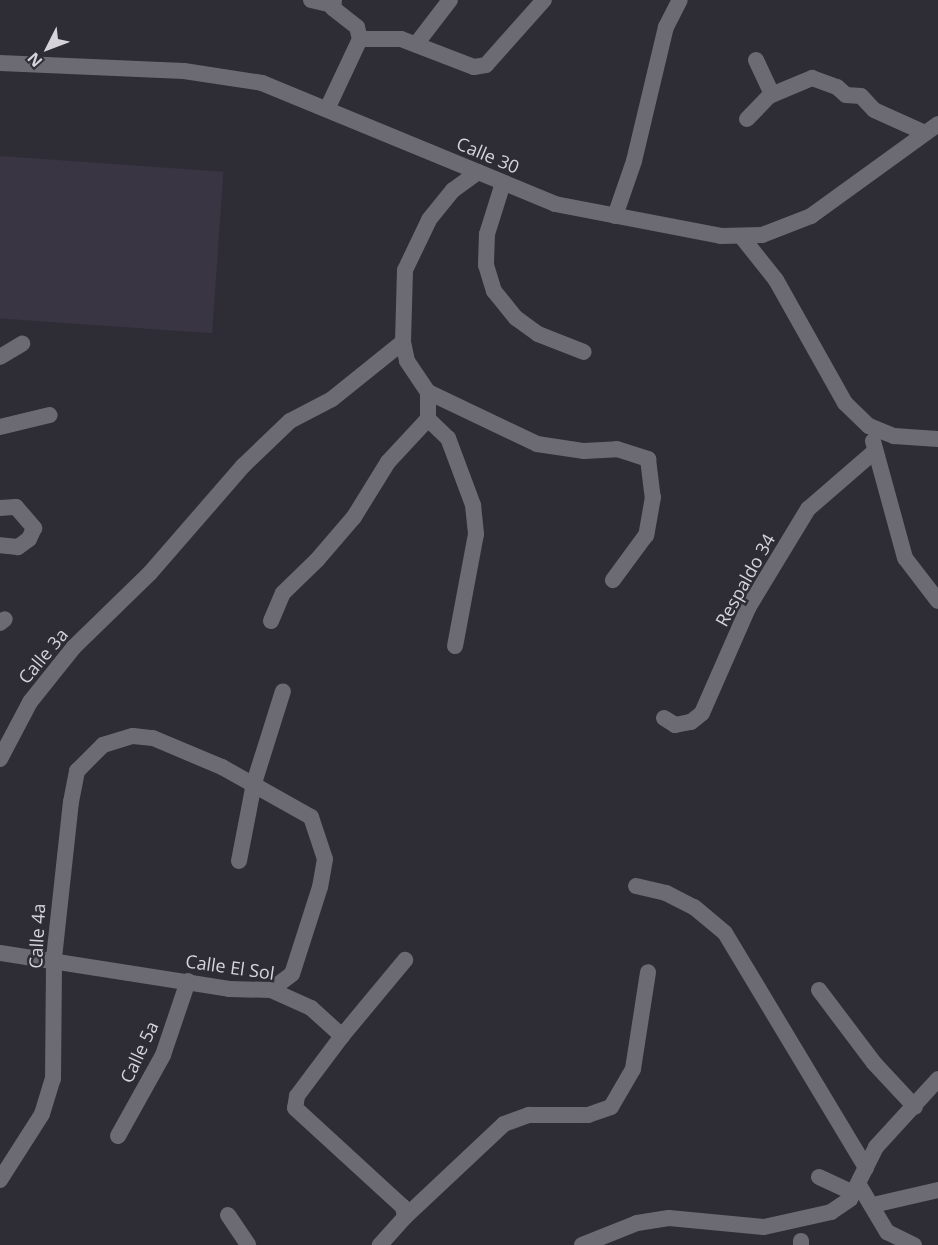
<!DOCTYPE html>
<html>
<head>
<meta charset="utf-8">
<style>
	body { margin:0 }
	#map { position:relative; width:938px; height:1245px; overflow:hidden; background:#2e2c34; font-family:"Open Sans",sans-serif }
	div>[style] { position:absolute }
	.built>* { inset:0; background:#393543; transform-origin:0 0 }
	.minor>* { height:16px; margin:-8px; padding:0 8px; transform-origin:8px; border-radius:8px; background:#6c6a73 }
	span { translate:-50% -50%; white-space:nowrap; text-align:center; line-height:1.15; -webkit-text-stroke:5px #2e2c34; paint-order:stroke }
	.street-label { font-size:18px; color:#d6d4da }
	.north { position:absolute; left:18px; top:18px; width:60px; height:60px; -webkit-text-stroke:4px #2e2c34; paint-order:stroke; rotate:228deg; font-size:16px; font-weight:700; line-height:24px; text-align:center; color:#d6d4da }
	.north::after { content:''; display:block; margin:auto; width:21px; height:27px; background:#d6d4da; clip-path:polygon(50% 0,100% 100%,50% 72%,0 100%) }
</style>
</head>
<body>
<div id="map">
	<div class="built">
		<i style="left:0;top:156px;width:224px;height:162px;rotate:4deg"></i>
	</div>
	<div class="minor">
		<i style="left:311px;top:0;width:23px;rotate:13deg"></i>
		<i style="left:360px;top:39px;width:41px"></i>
		<i style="left:401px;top:39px;width:78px;rotate:21deg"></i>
		<i style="left:474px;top:67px;width:12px;rotate:-9deg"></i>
		<i style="left:486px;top:65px;width:87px;rotate:-48.3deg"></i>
		<i style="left:417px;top:43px;width:54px;rotate:-52.5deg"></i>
		<i style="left:756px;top:60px;width:38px;rotate:65deg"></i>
		<i style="left:0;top:63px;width:184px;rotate:2.5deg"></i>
		<i style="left:184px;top:71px;width:79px;rotate:8.7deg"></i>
		<i style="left:262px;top:83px;width:317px;rotate:22.4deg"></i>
		<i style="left:555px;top:204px;width:169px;rotate:10.9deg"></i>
		<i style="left:721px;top:236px;width:41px;rotate:-1.4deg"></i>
		<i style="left:762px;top:235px;width:53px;rotate:-21.2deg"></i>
		<i style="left:811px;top:216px;width:157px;rotate:-35.9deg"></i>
		<i style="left:328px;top:107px;width:75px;rotate:-64.8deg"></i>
		<i style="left:360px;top:39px;width:12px;rotate:-104deg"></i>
		<i style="left:357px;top:27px;width:31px;rotate:-142deg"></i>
		<i style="left:333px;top:8px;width:8px;rotate:-83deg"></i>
		<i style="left:747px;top:119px;width:32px;rotate:-46deg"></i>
		<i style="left:769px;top:96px;width:47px;rotate:-22.7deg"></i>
		<i style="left:812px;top:78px;width:27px;rotate:20deg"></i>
		<i style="left:837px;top:87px;width:12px;rotate:42deg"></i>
		<i style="left:846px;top:95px;width:15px;rotate:4deg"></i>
		<i style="left:861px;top:96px;width:19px;rotate:47deg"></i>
		<i style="left:874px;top:110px;width:56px;rotate:24.3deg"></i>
		<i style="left:478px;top:172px;width:31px;rotate:144deg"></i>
		<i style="left:453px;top:190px;width:38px;rotate:129deg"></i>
		<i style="left:429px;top:220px;width:55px;rotate:115.6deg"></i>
		<i style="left:405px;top:270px;width:72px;rotate:91.6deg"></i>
		<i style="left:403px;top:342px;width:19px;rotate:78deg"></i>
		<i style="left:407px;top:361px;width:37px;rotate:56deg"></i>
		<i style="left:428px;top:392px;width:121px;rotate:25.5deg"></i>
		<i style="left:537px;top:444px;width:48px;rotate:8.5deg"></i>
		<i style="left:584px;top:451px;width:33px;rotate:-3deg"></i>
		<i style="left:617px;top:449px;width:33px;rotate:18deg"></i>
		<i style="left:648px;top:459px;width:38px;rotate:83deg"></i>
		<i style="left:653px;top:497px;width:39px;rotate:100deg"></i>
		<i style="left:646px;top:535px;width:56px;rotate:126.3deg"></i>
		<i style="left:503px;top:183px;width:53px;rotate:107.4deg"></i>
		<i style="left:487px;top:234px;width:31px;rotate:92deg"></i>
		<i style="left:486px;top:265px;width:27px;rotate:73deg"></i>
		<i style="left:494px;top:291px;width:35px;rotate:51deg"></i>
		<i style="left:516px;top:318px;width:27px;rotate:36deg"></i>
		<i style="left:538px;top:334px;width:49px;rotate:21.4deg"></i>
		<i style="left:615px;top:216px;width:58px;rotate:-70.9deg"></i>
		<i style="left:634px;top:161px;width:138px;rotate:-76.6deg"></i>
		<i style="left:666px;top:27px;width:30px;rotate:-63deg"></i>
		<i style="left:741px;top:236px;width:56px;rotate:51.5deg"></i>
		<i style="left:776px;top:280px;width:141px;rotate:60.7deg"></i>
		<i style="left:845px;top:403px;width:33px;rotate:44deg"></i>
		<i style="left:869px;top:426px;width:27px;rotate:22deg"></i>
		<i style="left:894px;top:436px;width:44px;rotate:3.9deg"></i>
		<i style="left:0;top:357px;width:26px;rotate:-31deg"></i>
		<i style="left:428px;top:419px;width:28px;rotate:44deg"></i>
		<i style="left:448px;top:438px;width:72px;rotate:69.5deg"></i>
		<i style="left:473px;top:505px;width:29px;rotate:84deg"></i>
		<i style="left:476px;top:534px;width:114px;rotate:100.6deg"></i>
		<i style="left:0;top:427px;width:51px;rotate:-13.5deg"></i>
		<i style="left:873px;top:441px;width:121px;rotate:74.7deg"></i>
		<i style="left:905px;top:558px;width:54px;rotate:52.5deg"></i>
		<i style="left:0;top:508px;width:16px;rotate:-4deg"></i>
		<i style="left:16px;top:507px;width:28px;rotate:49deg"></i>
		<i style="left:34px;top:528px;width:12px;rotate:114deg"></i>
		<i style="left:29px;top:539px;width:14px;rotate:144deg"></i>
		<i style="left:18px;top:547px;width:18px;rotate:-174deg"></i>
		<i style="left:271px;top:621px;width:30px;rotate:-67deg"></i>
		<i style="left:283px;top:593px;width:47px;rotate:-44.1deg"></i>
		<i style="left:317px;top:560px;width:57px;rotate:-49.3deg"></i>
		<i style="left:354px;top:517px;width:65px;rotate:-58.3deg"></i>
		<i style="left:388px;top:462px;width:59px;rotate:-47.1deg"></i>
		<i style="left:428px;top:419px;width:27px;rotate:-90deg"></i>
		<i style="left:0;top:623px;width:6px;rotate:-39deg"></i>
		<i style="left:664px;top:718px;width:13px;rotate:32deg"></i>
		<i style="left:675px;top:725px;width:16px;rotate:-11deg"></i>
		<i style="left:691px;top:722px;width:14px;rotate:-39deg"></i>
		<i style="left:702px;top:713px;width:115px;rotate:-66.3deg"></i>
		<i style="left:748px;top:608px;width:116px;rotate:-58.8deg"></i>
		<i style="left:808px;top:509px;width:89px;rotate:-40.9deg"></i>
		<i style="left:0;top:759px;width:64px;rotate:-62.2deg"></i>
		<i style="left:30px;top:702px;width:70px;rotate:-51.3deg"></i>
		<i style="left:74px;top:647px;width:106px;rotate:-44.2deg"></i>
		<i style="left:150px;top:573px;width:142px;rotate:-49deg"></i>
		<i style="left:243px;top:466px;width:65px;rotate:-43.8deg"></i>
		<i style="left:290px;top:421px;width:47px;rotate:-27.6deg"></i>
		<i style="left:332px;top:399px;width:91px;rotate:-38.8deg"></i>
		<i style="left:239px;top:861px;width:79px;rotate:-79.1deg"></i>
		<i style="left:254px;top:783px;width:96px;rotate:-72.5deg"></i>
		<i style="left:636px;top:886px;width:31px;rotate:13deg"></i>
		<i style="left:666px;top:893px;width:31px;rotate:27deg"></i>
		<i style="left:694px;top:907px;width:40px;rotate:40deg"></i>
		<i style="left:725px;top:933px;width:274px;rotate:59deg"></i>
		<i style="left:0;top:953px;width:232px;rotate:8.9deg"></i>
		<i style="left:229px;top:989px;width:42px;rotate:1.4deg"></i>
		<i style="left:271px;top:990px;width:44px;rotate:24.2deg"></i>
		<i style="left:311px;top:1008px;width:42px;rotate:42.1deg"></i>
		<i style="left:342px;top:1036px;width:75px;rotate:126.9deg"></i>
		<i style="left:297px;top:1096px;width:12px;rotate:99deg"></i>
		<i style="left:295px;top:1108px;width:147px;rotate:42.5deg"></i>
		<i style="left:403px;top:1207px;width:10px;rotate:79deg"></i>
		<i style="left:405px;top:1217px;width:38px;rotate:132deg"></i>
		<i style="left:819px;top:990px;width:91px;rotate:53deg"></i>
		<i style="left:874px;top:1063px;width:60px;rotate:47deg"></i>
		<i style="left:342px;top:1036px;width:99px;rotate:-50.3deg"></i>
		<i style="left:118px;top:1136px;width:93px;rotate:-60.9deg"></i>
		<i style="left:163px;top:1055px;width:78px;rotate:-71.3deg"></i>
		<i style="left:819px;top:1177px;width:38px;rotate:25deg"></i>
		<i style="left:0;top:1180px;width:78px;rotate:-57.5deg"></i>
		<i style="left:42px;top:1114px;width:37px;rotate:-73deg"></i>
		<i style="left:53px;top:1079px;width:121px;rotate:-89.5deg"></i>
		<i style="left:54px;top:958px;width:157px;rotate:-83.8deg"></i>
		<i style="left:71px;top:802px;width:32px;rotate:-79deg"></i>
		<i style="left:77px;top:771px;width:37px;rotate:-45deg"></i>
		<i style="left:103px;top:745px;width:31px;rotate:-17deg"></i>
		<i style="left:133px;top:736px;width:20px;rotate:6deg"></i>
		<i style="left:153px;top:738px;width:75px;rotate:22.8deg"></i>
		<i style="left:222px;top:767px;width:102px;rotate:29.3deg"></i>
		<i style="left:311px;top:817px;width:44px;rotate:71.6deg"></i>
		<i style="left:325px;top:859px;width:28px;rotate:100deg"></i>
		<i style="left:320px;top:887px;width:91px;rotate:107.8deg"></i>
		<i style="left:292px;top:974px;width:26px;rotate:143deg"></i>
		<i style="left:859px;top:1185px;width:55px;rotate:59.2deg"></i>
		<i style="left:887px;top:1232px;width:30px;rotate:26deg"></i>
		<i style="left:873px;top:1205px;width:67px;rotate:-13deg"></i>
		<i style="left:228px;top:1215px;width:36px;rotate:56deg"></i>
		<i style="left:405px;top:1217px;width:136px;rotate:-43.2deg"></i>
		<i style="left:504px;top:1124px;width:27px;rotate:-20deg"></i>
		<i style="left:529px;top:1115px;width:59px"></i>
		<i style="left:588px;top:1115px;width:24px;rotate:-19deg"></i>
		<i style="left:611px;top:1107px;width:44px;rotate:-59.9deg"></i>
		<i style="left:633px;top:1069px;width:98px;rotate:-81.2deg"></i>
		<i style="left:801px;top:1241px;width:4px;rotate:90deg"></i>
		<i style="left:582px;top:1245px;width:59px;rotate:-21.8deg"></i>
		<i style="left:637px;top:1223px;width:32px;rotate:-9deg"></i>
		<i style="left:669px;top:1218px;width:95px;rotate:5.4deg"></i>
		<i style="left:764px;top:1227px;width:69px;rotate:-12.6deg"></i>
		<i style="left:831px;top:1212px;width:23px;rotate:-34deg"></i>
		<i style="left:850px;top:1199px;width:58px;rotate:-63.4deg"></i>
		<i style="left:876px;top:1147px;width:92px;rotate:-47.6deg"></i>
	</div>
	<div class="street-label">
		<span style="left:488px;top:155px;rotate:23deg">Calle 30</span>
		<span style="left:745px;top:580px;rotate:-61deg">Respaldo 34</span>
		<span style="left:43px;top:656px;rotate:-50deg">Calle 3a</span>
		<span style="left:37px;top:936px;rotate:-87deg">Calle 4a</span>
		<span style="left:230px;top:967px;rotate:8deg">Calle El Sol</span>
		<span style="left:139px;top:1052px;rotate:-65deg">Calle 5a</span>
	</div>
	<div class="north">N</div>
</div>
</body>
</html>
